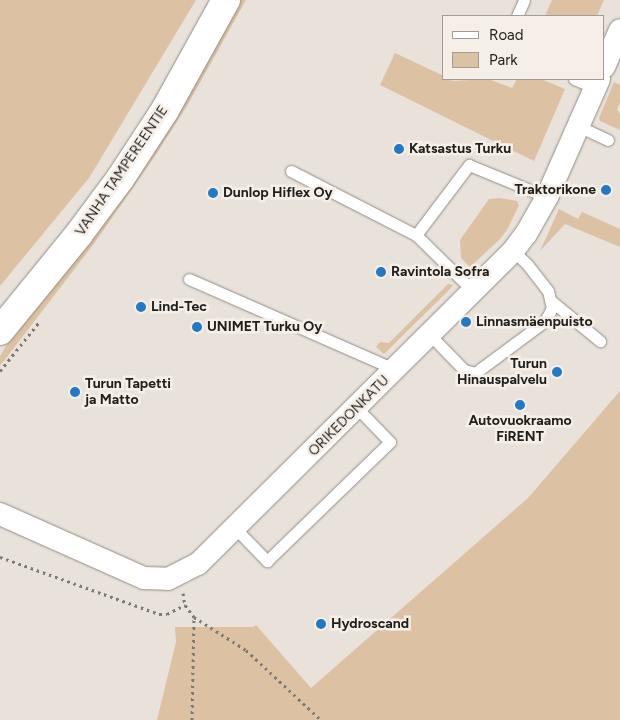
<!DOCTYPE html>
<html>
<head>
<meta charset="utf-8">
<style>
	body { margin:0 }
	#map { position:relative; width:620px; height:720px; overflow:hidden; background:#e9e2db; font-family:Figtree,sans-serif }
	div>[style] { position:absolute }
	.green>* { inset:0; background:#dcc1a2 }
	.path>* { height:3px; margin-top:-1.5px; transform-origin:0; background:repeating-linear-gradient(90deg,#7d7974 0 2.5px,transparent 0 6.5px) }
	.roads { filter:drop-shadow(0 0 1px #928c85) drop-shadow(0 0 1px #928c85) }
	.lane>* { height:11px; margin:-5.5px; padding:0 5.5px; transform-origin:5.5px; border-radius:5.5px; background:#fff }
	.street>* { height:22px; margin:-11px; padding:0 11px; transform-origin:11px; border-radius:11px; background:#fff }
	.secondary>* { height:28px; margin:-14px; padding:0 14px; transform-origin:14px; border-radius:14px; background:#fff }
	.dots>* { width:14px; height:14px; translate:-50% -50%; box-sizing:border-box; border:2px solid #f6efe8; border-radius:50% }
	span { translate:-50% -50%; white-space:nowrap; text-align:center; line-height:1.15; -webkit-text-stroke:5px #f6efe8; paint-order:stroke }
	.poi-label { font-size:14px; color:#211f1c; font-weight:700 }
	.left { translate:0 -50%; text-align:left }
	.right { translate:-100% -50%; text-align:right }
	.street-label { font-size:14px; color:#211f1c }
	.legend { position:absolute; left:442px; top:15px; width:162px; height:65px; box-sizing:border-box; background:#f6efe8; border:1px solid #a19c96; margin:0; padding:6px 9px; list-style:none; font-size:15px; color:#211f1c }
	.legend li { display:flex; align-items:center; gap:10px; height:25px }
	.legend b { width:25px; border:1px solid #a19c96 }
</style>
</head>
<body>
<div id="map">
	<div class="green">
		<i style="clip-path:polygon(0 0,196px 0,89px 178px,0 286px)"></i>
		<i style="clip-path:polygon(238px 0,246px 0,188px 104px,157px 153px,93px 245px,0 366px,0 356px,19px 325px)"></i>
		<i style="clip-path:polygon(552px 0,604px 0,597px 16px,545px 16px)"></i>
		<i style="clip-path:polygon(395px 53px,444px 76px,444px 79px,454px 81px,488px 79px,512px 88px,517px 79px,541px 79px,565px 89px,534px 161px,380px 85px)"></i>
		<i style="clip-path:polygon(614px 82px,620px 85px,620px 103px,617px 109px,620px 114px,620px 130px,600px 121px,599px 118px)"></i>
		<i style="clip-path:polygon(499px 198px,517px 201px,519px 205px,507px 230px,500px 239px,470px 267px,461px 258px,460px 240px,489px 199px)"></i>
		<i style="clip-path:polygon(559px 209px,578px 219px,582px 212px,620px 229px,620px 247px,565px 224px,540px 251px)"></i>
		<i style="clip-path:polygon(448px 284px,453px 285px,450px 289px,384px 354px,376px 347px,380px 342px,389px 343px)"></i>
		<i style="clip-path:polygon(620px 391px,620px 720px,157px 720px,176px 642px,175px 627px,253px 627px,256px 625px,311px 688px,528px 498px)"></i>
	</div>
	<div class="path">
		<i style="left:0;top:371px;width:64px;rotate:-51.3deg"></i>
		<i style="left:0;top:557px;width:169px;rotate:19.7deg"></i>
		<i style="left:159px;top:614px;width:8px"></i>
		<i style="left:167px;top:614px;width:20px;rotate:-27deg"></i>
		<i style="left:183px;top:593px;width:12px;rotate:81deg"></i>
		<i style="left:185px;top:605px;width:15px;rotate:53deg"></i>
		<i style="left:194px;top:617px;width:62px;rotate:32.4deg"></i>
		<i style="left:246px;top:650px;width:103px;rotate:43deg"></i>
		<i style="left:192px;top:720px;width:102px;rotate:-88.9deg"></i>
	</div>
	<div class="roads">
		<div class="lane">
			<i style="left:517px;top:16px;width:17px;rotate:-66deg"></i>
			<i style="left:574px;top:79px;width:23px;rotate:23deg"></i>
			<i style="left:578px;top:126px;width:33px;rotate:25deg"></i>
			<i style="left:291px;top:171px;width:140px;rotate:27.1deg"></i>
			<i style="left:416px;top:235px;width:88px;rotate:-52.9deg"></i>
			<i style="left:469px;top:165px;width:84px;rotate:22.3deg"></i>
			<i style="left:416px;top:235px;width:81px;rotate:44.5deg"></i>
			<i style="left:189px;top:279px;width:226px;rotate:23.7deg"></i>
			<i style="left:550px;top:300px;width:65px;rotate:39.4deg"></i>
			<i style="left:430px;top:335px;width:49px;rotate:45.8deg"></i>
			<i style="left:464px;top:370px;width:11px;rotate:15deg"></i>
			<i style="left:475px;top:373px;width:87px;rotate:-36.6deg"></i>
			<i style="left:545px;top:321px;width:15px;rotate:-62deg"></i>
			<i style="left:552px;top:308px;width:17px;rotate:-103deg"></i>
			<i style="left:548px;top:291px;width:34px;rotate:-128deg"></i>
			<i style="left:527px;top:264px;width:19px;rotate:-137deg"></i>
			<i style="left:236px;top:529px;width:45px;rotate:45.9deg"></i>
			<i style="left:267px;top:561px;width:171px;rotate:-44.1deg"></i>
			<i style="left:390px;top:442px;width:47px;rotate:-134.1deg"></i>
		</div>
		<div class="street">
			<i style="left:604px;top:67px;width:40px;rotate:-66.6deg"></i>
			<i style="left:0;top:514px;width:158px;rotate:24deg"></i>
			<i style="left:144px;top:578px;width:24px;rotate:2deg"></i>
			<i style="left:168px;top:579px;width:34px;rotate:-27deg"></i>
			<i style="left:198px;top:564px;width:444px;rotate:-44.8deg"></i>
			<i style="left:513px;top:251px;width:21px;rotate:-53deg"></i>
			<i style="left:526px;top:234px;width:43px;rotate:-60.4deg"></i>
			<i style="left:547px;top:197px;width:129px;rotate:-66.2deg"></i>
		</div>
		<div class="secondary">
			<i style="left:0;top:331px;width:125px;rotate:-50.8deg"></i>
			<i style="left:79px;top:234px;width:69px;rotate:-53.3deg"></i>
			<i style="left:120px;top:179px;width:82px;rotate:-56.9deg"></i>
			<i style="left:165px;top:110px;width:126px;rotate:-61deg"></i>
		</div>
	</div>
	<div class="dots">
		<i style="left:399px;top:149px;background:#2279c7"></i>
		<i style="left:606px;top:190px;background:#2279c7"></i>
		<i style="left:213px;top:193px;background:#2279c7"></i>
		<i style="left:381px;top:272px;background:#2279c7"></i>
		<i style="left:141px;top:307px;background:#2279c7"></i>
		<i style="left:466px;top:322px;background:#2279c7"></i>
		<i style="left:197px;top:327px;background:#2279c7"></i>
		<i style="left:557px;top:372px;background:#2279c7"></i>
		<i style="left:75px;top:392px;background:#2279c7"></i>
		<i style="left:520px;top:405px;background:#2279c7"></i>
		<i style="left:321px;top:624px;background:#2279c7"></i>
	</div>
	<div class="poi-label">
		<span class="left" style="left:409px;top:149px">Katsastus Turku</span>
		<span class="right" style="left:596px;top:190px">Traktorikone</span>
		<span class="left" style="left:223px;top:193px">Dunlop Hiflex Oy</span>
		<span class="left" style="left:391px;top:272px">Ravintola Sofra</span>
		<span class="left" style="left:151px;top:307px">Lind-Tec</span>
		<span class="left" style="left:476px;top:322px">Linnasmäenpuisto</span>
		<span class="left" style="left:207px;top:327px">UNIMET Turku Oy</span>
		<span class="right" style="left:547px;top:372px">Turun<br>Hinauspalvelu</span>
		<span class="left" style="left:85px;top:392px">Turun Tapetti<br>ja Matto</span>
		<span style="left:520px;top:429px">Autovuokraamo<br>FiRENT</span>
		<span class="left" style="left:331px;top:624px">Hydroscand</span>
	</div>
	<div class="street-label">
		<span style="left:122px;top:171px;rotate:-56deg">VANHA TAMPEREENTIE</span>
		<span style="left:349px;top:416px;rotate:-45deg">ORIKEDONKATU</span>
	</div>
	<ul class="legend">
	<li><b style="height:6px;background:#fff"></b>Road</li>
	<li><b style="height:14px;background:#dcc1a2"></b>Park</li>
	</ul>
</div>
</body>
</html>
